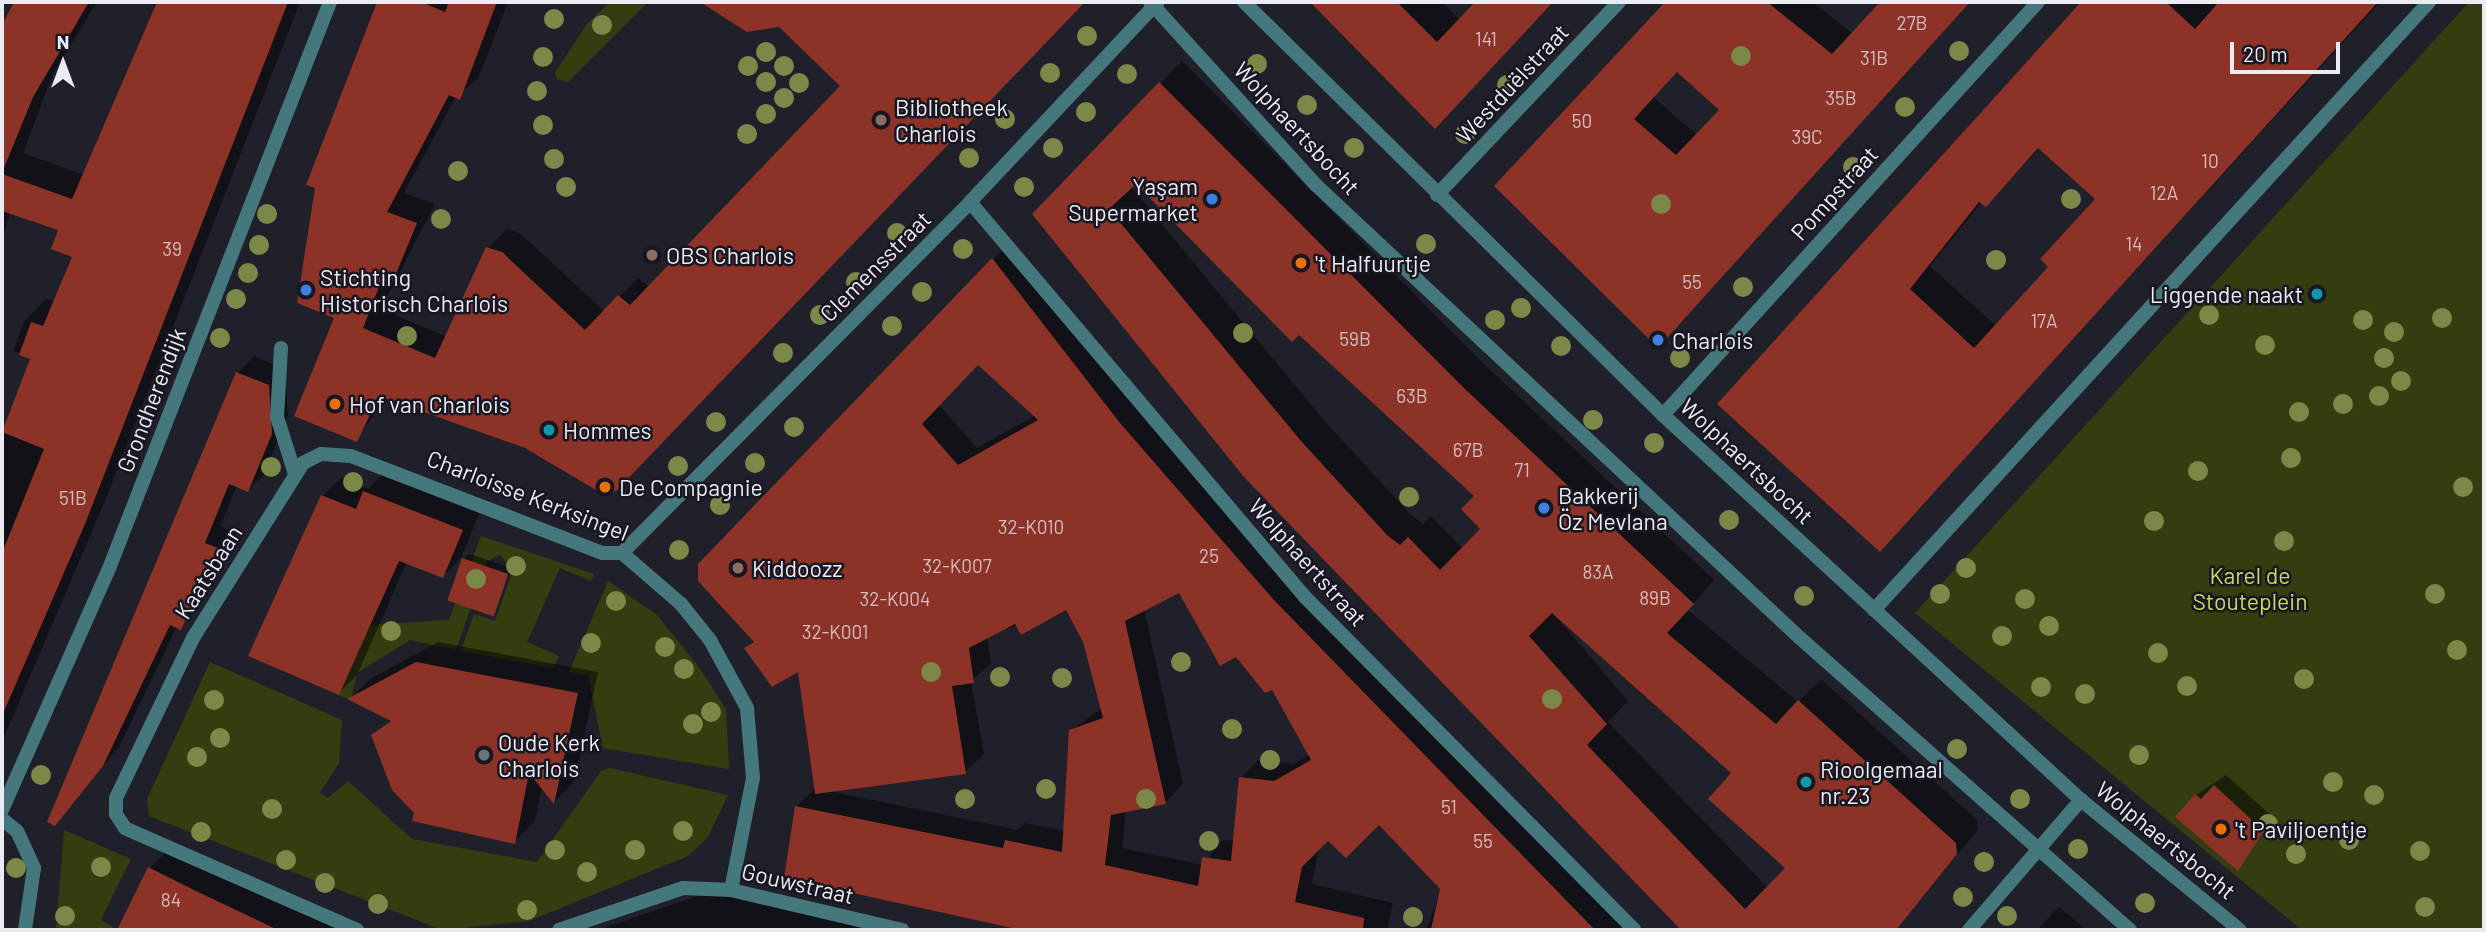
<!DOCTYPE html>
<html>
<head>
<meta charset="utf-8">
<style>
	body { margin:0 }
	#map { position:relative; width:2486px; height:932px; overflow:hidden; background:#20202b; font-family:Barlow,sans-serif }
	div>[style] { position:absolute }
	.green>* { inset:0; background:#343d0f }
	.shadow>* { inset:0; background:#0007 }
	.building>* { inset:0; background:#8d3227; transform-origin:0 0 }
	.service>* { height:14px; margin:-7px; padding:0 7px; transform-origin:7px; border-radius:7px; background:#44787c }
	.pedestrian>* { height:14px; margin:-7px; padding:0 7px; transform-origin:7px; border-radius:7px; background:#44787c }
	.minor>* { height:14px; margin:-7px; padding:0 7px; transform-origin:7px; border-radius:7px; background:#44787c }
	.tertiary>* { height:14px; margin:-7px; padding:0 7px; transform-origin:7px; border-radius:7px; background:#44787c }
	.trees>* { width:20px; height:20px; margin:-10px; border-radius:50%; background:#7a8848 }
	.dots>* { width:19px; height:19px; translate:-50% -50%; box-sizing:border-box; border:4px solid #171621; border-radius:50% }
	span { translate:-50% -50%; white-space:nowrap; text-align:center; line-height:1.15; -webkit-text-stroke:5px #171621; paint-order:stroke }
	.number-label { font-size:19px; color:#d4bdc0 }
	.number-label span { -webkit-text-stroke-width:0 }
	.street-label { font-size:23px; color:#ebebf3 }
	.poi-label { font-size:23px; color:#ebebf3 }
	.left { translate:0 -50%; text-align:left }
	.right { translate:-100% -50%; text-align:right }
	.park-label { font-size:23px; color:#c4de5f }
	.frame { position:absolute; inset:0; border:4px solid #ebebf3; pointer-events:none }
	.north { position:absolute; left:28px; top:28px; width:70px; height:70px; -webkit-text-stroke:5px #171621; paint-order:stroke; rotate:0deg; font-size:19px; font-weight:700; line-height:28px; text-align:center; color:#ebebf3 }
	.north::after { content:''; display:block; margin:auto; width:24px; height:32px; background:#ebebf3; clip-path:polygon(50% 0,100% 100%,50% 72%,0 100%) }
	.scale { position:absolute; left:2230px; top:42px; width:110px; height:32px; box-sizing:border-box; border:4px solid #ebebf3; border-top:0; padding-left:9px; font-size:21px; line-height:24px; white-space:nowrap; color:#ebebf3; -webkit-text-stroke:5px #171621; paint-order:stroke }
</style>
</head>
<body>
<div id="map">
	<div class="green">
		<i style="clip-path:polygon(610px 2px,648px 2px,568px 82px,557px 79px,555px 73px,587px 24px)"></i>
		<i style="clip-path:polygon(2469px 2px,2484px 2px,2484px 930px,2302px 930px,1915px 613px)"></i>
		<i style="clip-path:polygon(481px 536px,594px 574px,591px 581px,560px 568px,527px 642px,559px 656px,553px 668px,461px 651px,474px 614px,495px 621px,513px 570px,500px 555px,487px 561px,456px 650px,410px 640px,357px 673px,351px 700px,336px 694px,369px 625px,449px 620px)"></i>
		<i style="clip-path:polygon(608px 581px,657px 615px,699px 667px,726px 709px,729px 769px,603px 748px,588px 675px,569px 672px)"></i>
		<i style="clip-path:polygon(210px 662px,342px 720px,339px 763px,320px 793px,328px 798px,348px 781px,412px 839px,537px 862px,601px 771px,610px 768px,728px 795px,708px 837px,688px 856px,529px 921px,442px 930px,149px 816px,147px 799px)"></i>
		<i style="clip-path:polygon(64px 830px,131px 859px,101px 920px,118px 930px,56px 930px)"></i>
	</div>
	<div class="shadow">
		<i style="clip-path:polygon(21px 2px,97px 2px,53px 74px,23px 153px,84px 175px,157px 6px,150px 2px,300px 2px,105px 501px,2px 742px,2px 434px,32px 358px,13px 351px,25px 320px,46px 299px,55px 302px,74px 256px,60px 229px,11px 212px,2px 238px,2px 35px)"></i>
		<i style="clip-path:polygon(379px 2px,508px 2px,478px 79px,456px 96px,404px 193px,435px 204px,381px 309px,447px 337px,488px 248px,507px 229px,521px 234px,605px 312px,638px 278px,649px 287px,843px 86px,780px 25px,733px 21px,730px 2px,1084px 2px,635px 470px,551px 458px,387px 397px,356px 440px,317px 187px,308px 184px)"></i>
		<i style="clip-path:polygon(1312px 2px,1442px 2px,1460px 20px,1477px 2px,1553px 2px,1435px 127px)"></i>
		<i style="clip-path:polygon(evenodd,1667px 2px,1813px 2px,1853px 34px,1878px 6px,1873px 2px,1970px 2px,1658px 346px,1496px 186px,1667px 2px,1678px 70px,1722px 110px,1697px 135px,1653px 97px,1678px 70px)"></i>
		<i style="clip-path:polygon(evenodd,2084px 2px,2380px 2px,1880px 550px,1720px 404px,2084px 2px,2040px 147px,2098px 199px,2051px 267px,1996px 326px,1930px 266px,1982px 202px,1986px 205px,2040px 147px)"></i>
		<i style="clip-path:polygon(evenodd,1182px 61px,1488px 368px,1714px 580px,1688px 610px,1798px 702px,1821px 679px,1977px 820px,1978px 830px,1893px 930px,1682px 930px,1245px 476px,1034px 215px,1182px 61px,1136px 182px,1477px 496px,1482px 529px,1463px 549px,1431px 516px,1423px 524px,1410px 514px,1323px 419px,1131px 187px,1136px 182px,1182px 61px,1547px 606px,1734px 773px,1787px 868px,1768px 888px,1608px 722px,1628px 701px,1547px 606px)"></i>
		<i style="clip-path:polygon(evenodd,1011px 241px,1291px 581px,1632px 930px,1426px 930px,1442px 888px,1379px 823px,1328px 838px,1319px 847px,1312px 884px,1393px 903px,1387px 930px,1031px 930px,786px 876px,797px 806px,816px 788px,799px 669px,746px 648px,755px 640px,700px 565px,1011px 241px,979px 363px,1036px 415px,977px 448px,939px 405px,979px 363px,1011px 241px,1179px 591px,1272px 688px,1310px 755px,1293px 764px,1259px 760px,1241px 778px,1235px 841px,1222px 840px,1203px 865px,1122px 848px,1126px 810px,1165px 803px,1183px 784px,1144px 609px,1179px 591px,1011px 241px,1067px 608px,1085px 642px,1102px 708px,1071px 730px,1065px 831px,1025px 823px,1018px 830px,829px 791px,965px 772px,984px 754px,971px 681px,991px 663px,987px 636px,1067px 608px)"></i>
		<i style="clip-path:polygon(254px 356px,285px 369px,288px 416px,264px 474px,248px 490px,237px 486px,220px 526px,233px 531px,197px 611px,177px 626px,119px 747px,55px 824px,49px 821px,238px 373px)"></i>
		<i style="clip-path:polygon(382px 474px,480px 512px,461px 558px,443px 576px,407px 562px,357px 675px,339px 693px,323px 496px,341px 478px,368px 489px)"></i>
		<i style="clip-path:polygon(469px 554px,512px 568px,493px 612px,464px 559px)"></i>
		<i style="clip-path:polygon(438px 642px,598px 672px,574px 782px,554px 802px,542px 787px,535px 821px,514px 842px,416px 812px,374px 736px,391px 719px,350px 699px,370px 679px)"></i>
		<i style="clip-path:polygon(2226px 775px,2274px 818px,2238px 868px,2196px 795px)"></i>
		<i style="clip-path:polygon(173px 845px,348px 930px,120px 928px,150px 868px)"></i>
		<i style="clip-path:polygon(718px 889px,905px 930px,598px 930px)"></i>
		<i style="clip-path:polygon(2059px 907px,2087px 930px,2037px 930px)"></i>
	</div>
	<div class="building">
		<i style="clip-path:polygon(14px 2px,89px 2px,33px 97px,2px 173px,2px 25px)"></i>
		<i style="clip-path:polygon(157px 2px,288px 2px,85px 524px,2px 716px,2px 553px,44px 449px,2px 432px,30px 359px,19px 355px,31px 322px,43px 326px,72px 257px,51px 249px,58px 230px,2px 211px,2px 174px,72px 199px)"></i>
		<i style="clip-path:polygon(377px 2px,421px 2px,445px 12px,449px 2px,497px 2px,460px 100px,449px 95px,387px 212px,417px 223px,393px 281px,383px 277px,363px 328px,435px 358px,486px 247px,502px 252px,585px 330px,618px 295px,630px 305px,840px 86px,779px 27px,747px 32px,700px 2px,1085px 2px,616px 491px,601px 493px,525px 448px,379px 396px,357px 442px,294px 416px,334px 318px,297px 303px,315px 188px,306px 185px)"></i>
		<i style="clip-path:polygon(1310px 2px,1397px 2px,1437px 42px,1475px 2px,1553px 2px,1435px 129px)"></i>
		<i style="clip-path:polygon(evenodd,1665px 2px,1767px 2px,1832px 54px,1880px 2px,1970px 2px,1658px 348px,1494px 186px,1665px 2px,1677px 72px,1719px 110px,1676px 155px,1634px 119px,1677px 72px)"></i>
		<i style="clip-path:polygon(evenodd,2081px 2px,2166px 2px,2195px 29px,2219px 2px,2378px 2px,1880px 552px,1717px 404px,2081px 2px,2038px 148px,2095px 199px,2040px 259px,2048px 267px,1974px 348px,1910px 289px,1979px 202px,1986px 207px,2038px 148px)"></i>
		<i style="clip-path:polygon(evenodd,1159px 82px,1466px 390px,1694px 604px,1667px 633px,1776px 724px,1798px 700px,1956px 843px,1957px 854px,1896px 930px,1681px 930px,1244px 477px,1032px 214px,1159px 82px,1136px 184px,1292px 342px,1299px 335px,1474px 496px,1461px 509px,1480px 529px,1440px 570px,1408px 537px,1400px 545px,1388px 536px,1301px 441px,1109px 209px,1136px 184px,1159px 82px,1552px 613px,1731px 773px,1708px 799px,1785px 868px,1745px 909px,1587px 745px,1607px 724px,1529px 636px,1552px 613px)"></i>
		<i style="clip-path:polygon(evenodd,992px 258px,1120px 423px,1273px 599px,1595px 930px,1431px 930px,1440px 889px,1379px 825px,1346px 858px,1328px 841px,1302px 867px,1295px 902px,1364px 918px,1363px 930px,1022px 930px,784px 878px,795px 806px,1003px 848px,1005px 840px,1062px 852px,1069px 730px,1103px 718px,1083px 642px,1066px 610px,1021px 635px,1015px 624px,969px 648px,974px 683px,952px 686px,966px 774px,815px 794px,798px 672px,772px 687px,744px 648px,754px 642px,698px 581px,698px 564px,992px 258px,978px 365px,1038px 420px,958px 465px,922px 424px,978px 365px,992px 258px,1179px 593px,1220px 666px,1236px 657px,1265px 693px,1272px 690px,1311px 760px,1274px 781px,1239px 777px,1231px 861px,1202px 857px,1198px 886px,1105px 865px,1111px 815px,1166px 804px,1125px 621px,1179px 593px)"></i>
		<i style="clip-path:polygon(236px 372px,269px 385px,272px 434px,248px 492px,229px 484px,205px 543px,218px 548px,181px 630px,170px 625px,103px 766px,55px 826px,47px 822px)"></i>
		<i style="clip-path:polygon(363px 491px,463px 530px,443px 578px,399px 561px,339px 695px,248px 656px,321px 495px,356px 509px)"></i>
		<i style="left:462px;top:558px;width:49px;height:45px;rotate:19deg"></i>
		<i style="clip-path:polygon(416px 662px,578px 693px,554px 804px,529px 773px,515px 844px,412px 821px,414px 813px,392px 790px,371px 735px,391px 721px,347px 699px)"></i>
		<i style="clip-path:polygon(2214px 785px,2264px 831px,2238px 871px,2175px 817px,2195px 794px,2201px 799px)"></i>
		<i style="clip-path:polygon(148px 867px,196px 891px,278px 930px,117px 930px)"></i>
	</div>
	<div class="service">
		<i style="left:281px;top:348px;width:69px;rotate:93.3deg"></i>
		<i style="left:277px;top:417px;width:60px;rotate:72.5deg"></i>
	</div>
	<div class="pedestrian">
		<i style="left:622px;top:553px;width:78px;rotate:40.8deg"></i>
		<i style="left:681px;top:604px;width:46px;rotate:51.1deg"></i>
		<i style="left:710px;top:640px;width:77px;rotate:61.4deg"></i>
		<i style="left:747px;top:708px;width:70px;rotate:85.1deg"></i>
		<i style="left:753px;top:778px;width:114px;rotate:101.1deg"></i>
	</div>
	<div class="minor">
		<i style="left:1437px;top:195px;width:265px;rotate:-46.7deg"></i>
		<i style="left:970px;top:202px;width:518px;rotate:49.7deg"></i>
		<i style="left:1305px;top:597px;width:468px;rotate:45.3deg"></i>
		<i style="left:1663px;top:415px;width:558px;rotate:-47.76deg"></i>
		<i style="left:1874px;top:610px;width:823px;rotate:-47.61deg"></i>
		<i style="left:2px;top:810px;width:267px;rotate:-66.1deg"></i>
		<i style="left:110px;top:566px;width:605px;rotate:-68.69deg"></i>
		<i style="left:2px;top:819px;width:19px;rotate:39deg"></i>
		<i style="left:17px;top:831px;width:41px;rotate:65.3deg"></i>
		<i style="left:34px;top:868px;width:63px;rotate:98.3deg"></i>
		<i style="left:357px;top:930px;width:253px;rotate:-156.3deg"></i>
		<i style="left:125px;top:828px;width:17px;rotate:-123deg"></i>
		<i style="left:116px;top:814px;width:16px;rotate:-90deg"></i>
		<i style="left:116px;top:798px;width:178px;rotate:-64.3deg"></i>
		<i style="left:193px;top:638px;width:207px;rotate:-57.8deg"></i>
		<i style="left:303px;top:463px;width:20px;rotate:-27deg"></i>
		<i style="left:321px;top:454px;width:30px;rotate:4deg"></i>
		<i style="left:351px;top:456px;width:270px;rotate:21.1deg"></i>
		<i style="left:603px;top:553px;width:19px"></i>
		<i style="left:622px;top:553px;width:494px;rotate:-45.2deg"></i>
		<i style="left:970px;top:202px;width:274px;rotate:-46.8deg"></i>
		<i style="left:559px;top:930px;width:131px;rotate:-18.7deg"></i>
		<i style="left:683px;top:888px;width:48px;rotate:2.4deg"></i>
		<i style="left:731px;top:890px;width:176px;rotate:13.2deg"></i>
		<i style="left:1969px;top:930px;width:172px;rotate:-49.3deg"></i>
	</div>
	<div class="tertiary">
		<i style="left:1150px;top:2px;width:247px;rotate:47.8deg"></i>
		<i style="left:1316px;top:185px;width:663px;rotate:43.11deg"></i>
		<i style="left:1800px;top:638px;width:441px;rotate:41.5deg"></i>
		<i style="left:1244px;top:2px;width:588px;rotate:44.59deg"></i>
		<i style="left:1663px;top:415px;width:568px;rotate:42.65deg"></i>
		<i style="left:2081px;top:800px;width:205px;rotate:39.3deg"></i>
	</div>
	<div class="trees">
		<i style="left:554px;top:19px"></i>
		<i style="left:602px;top:25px"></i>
		<i style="left:1087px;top:36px"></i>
		<i style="left:1959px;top:51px"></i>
		<i style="left:766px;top:52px"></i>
		<i style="left:1741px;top:56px"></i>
		<i style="left:543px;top:57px"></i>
		<i style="left:1257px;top:64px"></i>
		<i style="left:748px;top:66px"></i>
		<i style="left:784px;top:66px"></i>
		<i style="left:1050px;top:73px"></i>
		<i style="left:1127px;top:74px"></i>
		<i style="left:766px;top:82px"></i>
		<i style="left:799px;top:83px"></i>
		<i style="left:1507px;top:85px"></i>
		<i style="left:537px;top:91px"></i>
		<i style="left:784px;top:98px"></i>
		<i style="left:1307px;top:105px"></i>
		<i style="left:1905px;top:107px"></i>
		<i style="left:1086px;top:112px"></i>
		<i style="left:766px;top:114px"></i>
		<i style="left:1005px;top:119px"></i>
		<i style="left:543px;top:125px"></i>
		<i style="left:747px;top:134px"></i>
		<i style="left:1465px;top:134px"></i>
		<i style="left:1053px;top:148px"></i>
		<i style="left:1354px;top:148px"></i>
		<i style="left:969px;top:158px"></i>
		<i style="left:554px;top:159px"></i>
		<i style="left:1853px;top:167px"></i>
		<i style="left:458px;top:171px"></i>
		<i style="left:566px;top:187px"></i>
		<i style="left:1024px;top:187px"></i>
		<i style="left:2071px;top:199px"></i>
		<i style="left:1661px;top:204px"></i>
		<i style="left:267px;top:214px"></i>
		<i style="left:441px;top:219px"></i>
		<i style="left:897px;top:233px"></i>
		<i style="left:1426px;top:244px"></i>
		<i style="left:259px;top:245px"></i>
		<i style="left:963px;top:249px"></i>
		<i style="left:1996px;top:260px"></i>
		<i style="left:248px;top:273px"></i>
		<i style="left:856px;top:282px"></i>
		<i style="left:1743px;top:287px"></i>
		<i style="left:922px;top:292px"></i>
		<i style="left:236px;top:299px"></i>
		<i style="left:1521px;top:308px"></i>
		<i style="left:820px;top:315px"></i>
		<i style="left:2209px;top:315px"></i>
		<i style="left:2442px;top:318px"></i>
		<i style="left:1495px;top:320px"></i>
		<i style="left:2363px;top:320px"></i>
		<i style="left:892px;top:326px"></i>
		<i style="left:2394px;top:332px"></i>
		<i style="left:1243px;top:333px"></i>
		<i style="left:407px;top:336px"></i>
		<i style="left:220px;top:338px"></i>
		<i style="left:2265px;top:345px"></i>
		<i style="left:1561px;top:346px"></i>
		<i style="left:783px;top:353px"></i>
		<i style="left:1680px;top:358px"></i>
		<i style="left:2384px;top:358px"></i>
		<i style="left:2401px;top:381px"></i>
		<i style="left:2379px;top:396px"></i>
		<i style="left:2343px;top:404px"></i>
		<i style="left:2299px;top:412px"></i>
		<i style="left:1593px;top:420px"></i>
		<i style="left:716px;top:422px"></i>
		<i style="left:794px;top:427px"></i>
		<i style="left:1654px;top:443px"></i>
		<i style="left:2291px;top:458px"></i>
		<i style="left:755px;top:463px"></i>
		<i style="left:678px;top:466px"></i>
		<i style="left:271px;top:467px"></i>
		<i style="left:2198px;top:471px"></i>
		<i style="left:353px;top:482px"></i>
		<i style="left:2463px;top:487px"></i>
		<i style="left:1409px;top:497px"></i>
		<i style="left:720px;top:505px"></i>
		<i style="left:1729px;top:520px"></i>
		<i style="left:2154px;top:521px"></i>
		<i style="left:2284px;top:541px"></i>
		<i style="left:679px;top:550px"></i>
		<i style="left:516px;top:566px"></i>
		<i style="left:1966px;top:568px"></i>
		<i style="left:476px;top:579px"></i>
		<i style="left:1940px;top:594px"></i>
		<i style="left:2435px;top:594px"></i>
		<i style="left:1804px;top:596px"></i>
		<i style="left:2025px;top:599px"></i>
		<i style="left:616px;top:601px"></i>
		<i style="left:2049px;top:626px"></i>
		<i style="left:391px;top:631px"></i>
		<i style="left:2002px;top:636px"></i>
		<i style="left:591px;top:643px"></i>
		<i style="left:665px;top:647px"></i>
		<i style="left:2457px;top:650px"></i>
		<i style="left:2158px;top:653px"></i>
		<i style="left:1181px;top:662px"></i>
		<i style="left:684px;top:669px"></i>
		<i style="left:931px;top:672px"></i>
		<i style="left:1000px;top:677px"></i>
		<i style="left:1062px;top:678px"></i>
		<i style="left:2304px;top:679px"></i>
		<i style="left:2187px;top:686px"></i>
		<i style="left:2041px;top:687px"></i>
		<i style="left:2085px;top:694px"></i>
		<i style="left:1552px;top:699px"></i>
		<i style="left:214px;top:700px"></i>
		<i style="left:711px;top:712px"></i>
		<i style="left:693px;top:724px"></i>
		<i style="left:1232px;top:729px"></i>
		<i style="left:220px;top:738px"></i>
		<i style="left:1957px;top:749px"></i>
		<i style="left:2139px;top:755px"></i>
		<i style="left:197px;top:757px"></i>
		<i style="left:1270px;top:760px"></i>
		<i style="left:41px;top:775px"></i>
		<i style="left:2333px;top:782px"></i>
		<i style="left:1046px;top:789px"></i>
		<i style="left:2374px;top:795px"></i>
		<i style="left:965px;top:799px"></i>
		<i style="left:1146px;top:799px"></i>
		<i style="left:2020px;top:799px"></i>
		<i style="left:272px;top:809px"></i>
		<i style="left:2268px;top:824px"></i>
		<i style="left:683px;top:831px"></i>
		<i style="left:201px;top:832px"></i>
		<i style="left:2349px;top:840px"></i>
		<i style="left:1209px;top:841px"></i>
		<i style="left:2078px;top:849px"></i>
		<i style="left:555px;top:850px"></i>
		<i style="left:635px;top:850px"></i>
		<i style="left:2420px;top:851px"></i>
		<i style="left:2296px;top:854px"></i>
		<i style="left:286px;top:860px"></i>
		<i style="left:1984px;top:862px"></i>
		<i style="left:101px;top:867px"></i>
		<i style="left:16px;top:868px"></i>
		<i style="left:587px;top:872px"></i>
		<i style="left:325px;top:883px"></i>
		<i style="left:1963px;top:897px"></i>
		<i style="left:2145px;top:903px"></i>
		<i style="left:378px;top:904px"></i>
		<i style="left:2425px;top:907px"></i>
		<i style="left:527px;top:910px"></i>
		<i style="left:65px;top:916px"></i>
		<i style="left:2007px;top:916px"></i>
		<i style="left:1413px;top:917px"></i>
	</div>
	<div class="dots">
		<i style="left:881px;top:120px;background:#8d6e63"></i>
		<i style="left:1212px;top:199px;background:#3f7fe0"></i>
		<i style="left:652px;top:255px;background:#8d6e63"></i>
		<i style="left:1301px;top:263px;background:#e8710a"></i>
		<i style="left:306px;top:290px;background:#3f7fe0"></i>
		<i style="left:2317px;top:294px;background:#0f9aa8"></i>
		<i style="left:1658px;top:340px;background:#3f7fe0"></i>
		<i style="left:335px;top:404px;background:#e8710a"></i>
		<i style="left:549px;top:430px;background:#0f9aa8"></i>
		<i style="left:605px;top:487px;background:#e8710a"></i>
		<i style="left:1544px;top:508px;background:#3f7fe0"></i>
		<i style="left:738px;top:568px;background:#8d6e63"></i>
		<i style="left:484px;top:755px;background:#6b7280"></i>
		<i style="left:1806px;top:782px;background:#0f9aa8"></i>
		<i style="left:2221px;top:829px;background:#e8710a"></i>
	</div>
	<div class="number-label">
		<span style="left:1912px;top:23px">27B</span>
		<span style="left:1486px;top:39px">141</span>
		<span style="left:1874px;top:58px">31B</span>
		<span style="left:1841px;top:98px">35B</span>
		<span style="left:1582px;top:121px">50</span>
		<span style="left:1807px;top:137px">39C</span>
		<span style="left:2210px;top:161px">10</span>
		<span style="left:2164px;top:193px">12A</span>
		<span style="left:2134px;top:244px">14</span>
		<span style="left:172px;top:249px">39</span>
		<span style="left:1692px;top:282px">55</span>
		<span style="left:2044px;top:321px">17A</span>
		<span style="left:1355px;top:339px">59B</span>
		<span style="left:1412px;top:396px">63B</span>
		<span style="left:1468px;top:450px">67B</span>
		<span style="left:1522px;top:470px">71</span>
		<span style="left:73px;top:498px">51B</span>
		<span style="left:1031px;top:527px">32-K010</span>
		<span style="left:1209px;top:556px">25</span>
		<span style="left:957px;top:566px">32-K007</span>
		<span style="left:1598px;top:572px">83A</span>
		<span style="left:1655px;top:598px">89B</span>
		<span style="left:895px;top:599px">32-K004</span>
		<span style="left:835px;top:632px">32-K001</span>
		<span style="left:1449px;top:807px">51</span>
		<span style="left:1483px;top:841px">55</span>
		<span style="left:171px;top:900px">84</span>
	</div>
	<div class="street-label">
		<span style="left:1512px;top:83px;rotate:-47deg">Westduëlstraat</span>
		<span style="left:1297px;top:128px;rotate:47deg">Wolphaertsbocht</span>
		<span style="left:1834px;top:193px;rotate:-48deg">Pompstraat</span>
		<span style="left:875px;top:266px;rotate:-45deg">Clemensstraat</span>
		<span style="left:151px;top:400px;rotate:-69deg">Grondherendijk</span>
		<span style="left:1747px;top:461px;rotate:43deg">Wolphaertsbocht</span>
		<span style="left:528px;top:495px;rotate:21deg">Charloisse Kerksingel</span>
		<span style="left:1308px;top:562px;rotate:48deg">Wolphaertstraat</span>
		<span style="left:208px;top:572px;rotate:-58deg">Kaatsbaan</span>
		<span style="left:2166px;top:840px;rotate:39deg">Wolphaertsbocht</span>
		<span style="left:798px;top:883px;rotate:13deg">Gouwstraat</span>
	</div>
	<div class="poi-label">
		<span class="left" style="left:895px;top:120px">Bibliotheek<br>Charlois</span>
		<span class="right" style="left:1198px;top:199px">Yaşam<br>Supermarket</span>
		<span class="left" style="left:666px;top:255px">OBS Charlois</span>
		<span class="left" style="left:1315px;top:263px">'t Halfuurtje</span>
		<span class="left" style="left:320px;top:290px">Stichting<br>Historisch Charlois</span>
		<span class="right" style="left:2303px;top:294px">Liggende naakt</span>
		<span class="left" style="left:1672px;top:340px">Charlois</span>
		<span class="left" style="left:349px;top:404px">Hof van Charlois</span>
		<span class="left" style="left:563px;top:430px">Hommes</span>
		<span class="left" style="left:619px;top:487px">De Compagnie</span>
		<span class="left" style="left:1558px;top:508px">Bakkerij<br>Öz Mevlana</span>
		<span class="left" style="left:752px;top:568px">Kiddoozz</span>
		<span class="left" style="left:498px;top:755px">Oude Kerk<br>Charlois</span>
		<span class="left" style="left:1820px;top:782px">Rioolgemaal<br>nr.23</span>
		<span class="left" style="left:2235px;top:829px">'t Paviljoentje</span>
	</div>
	<div class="park-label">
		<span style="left:2250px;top:588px">Karel de<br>Stouteplein</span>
	</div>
	<div class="frame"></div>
	<div class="north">N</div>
	<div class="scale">20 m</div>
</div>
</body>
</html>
